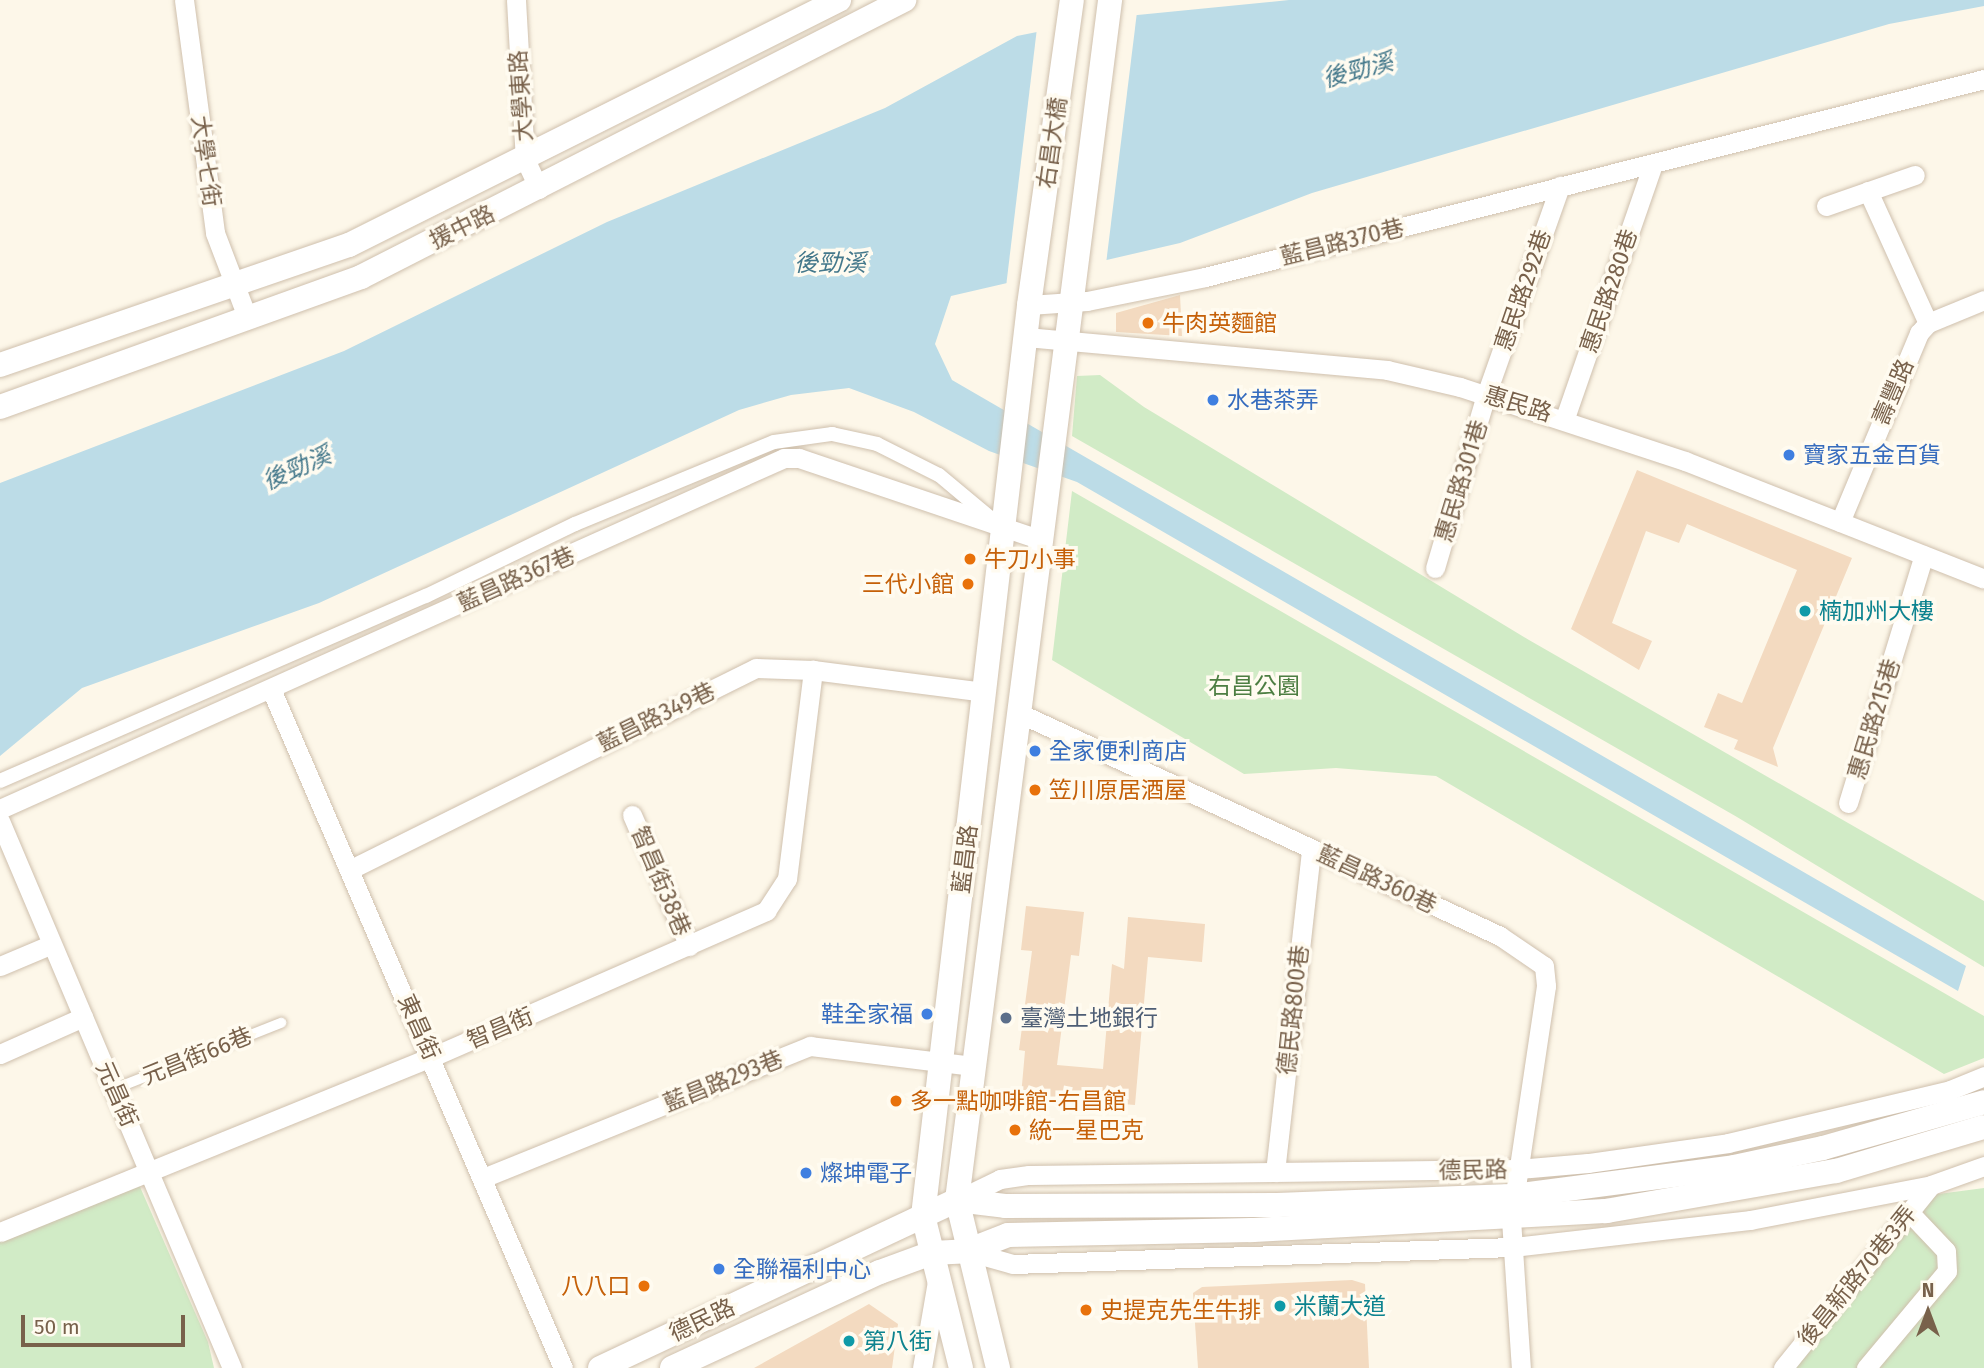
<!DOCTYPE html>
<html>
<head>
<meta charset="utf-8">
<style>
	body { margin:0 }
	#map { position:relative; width:1984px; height:1368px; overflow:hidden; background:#fdf7e9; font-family:"Fira Sans","Noto Sans TC",sans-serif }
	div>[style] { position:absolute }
	.green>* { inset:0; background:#d1ebc6 }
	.water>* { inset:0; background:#bcdce7 }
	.pier>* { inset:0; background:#fdf7e9 }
	.building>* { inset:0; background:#f3dac0 }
	.roads { filter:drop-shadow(0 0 2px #cfc0ad) drop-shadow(0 0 2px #cfc0ad) }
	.service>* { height:10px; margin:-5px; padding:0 5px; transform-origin:5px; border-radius:5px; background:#fff }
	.pedestrian>* { height:14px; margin:-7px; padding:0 7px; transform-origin:7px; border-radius:7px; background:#fff }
	.minor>* { height:19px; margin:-9.5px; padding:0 9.5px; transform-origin:9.5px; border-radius:9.5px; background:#fff }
	.tertiary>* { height:24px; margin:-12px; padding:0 12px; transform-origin:12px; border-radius:12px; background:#fff }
	.dots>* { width:19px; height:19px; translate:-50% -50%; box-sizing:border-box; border:4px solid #fffbf0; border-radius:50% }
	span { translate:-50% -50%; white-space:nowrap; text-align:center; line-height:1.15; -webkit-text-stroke:7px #fffbf0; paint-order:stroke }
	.street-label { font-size:23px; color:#78614b }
	.food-label { font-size:23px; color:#c56008 }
	.left { translate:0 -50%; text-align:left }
	.right { translate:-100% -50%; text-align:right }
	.shop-label { font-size:23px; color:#366cbe }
	.culture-label { font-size:23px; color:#0d838f }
	.park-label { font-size:23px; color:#4d7e42 }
	.service-label { font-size:23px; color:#4e5e75 }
	.water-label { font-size:24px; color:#44788b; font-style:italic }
	.north { position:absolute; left:1893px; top:1277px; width:70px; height:70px; -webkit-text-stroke:5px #fffbf0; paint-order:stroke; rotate:0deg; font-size:19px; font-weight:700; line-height:28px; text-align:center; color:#78614b }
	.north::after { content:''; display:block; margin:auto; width:24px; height:32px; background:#78614b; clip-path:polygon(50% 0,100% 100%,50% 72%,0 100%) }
	.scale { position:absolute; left:21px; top:1315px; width:164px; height:32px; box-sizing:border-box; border:4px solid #78614b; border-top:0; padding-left:9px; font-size:21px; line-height:24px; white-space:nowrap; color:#78614b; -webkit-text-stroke:5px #fffbf0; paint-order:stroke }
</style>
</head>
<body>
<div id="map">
	<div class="green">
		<i style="clip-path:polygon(1100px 375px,1144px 407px,1529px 640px,1984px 901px,1984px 967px,1737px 817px,1072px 436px,1077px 376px)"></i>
		<i style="clip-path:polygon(1072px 491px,1984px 1016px,1984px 1058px,1944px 1074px,1436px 776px,1336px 768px,1244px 774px,1052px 660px)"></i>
		<i style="clip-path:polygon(137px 1180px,208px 1342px,214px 1368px,0 1368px,0 1239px)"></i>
		<i style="clip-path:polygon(1984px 1188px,1984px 1368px,1783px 1368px,1916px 1197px)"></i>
	</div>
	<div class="water">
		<i style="clip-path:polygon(1289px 0,1984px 0,1984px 6px,1889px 24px,1312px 193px,1180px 243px,951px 296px,935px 344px,952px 380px,1966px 966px,1958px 991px,1077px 482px,989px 451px,914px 412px,849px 388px,791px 395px,739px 410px,319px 603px,82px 688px,0 756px,0 483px,344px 351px,607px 222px,885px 108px,1017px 36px,1107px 18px)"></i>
	</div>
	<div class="pier">
		<i style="clip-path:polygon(1137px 12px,1106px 264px,1006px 287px,1037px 28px)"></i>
	</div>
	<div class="building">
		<i style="clip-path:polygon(1180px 295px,1182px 336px,1116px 332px,1116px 313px)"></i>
		<i style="clip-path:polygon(1637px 470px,1852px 558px,1773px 748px,1778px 767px,1734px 749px,1738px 740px,1704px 727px,1718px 693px,1742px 703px,1797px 570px,1687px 524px,1679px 543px,1646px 531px,1612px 623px,1652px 641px,1639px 670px,1571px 629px)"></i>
		<i style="clip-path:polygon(1026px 906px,1084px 912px,1079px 956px,1071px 955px,1057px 1065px,1103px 1069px,1112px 964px,1124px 969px,1128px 917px,1205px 924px,1202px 962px,1148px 957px,1135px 1105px,1021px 1096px,1025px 1051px,1019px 1050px,1032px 951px,1021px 950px)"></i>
		<i style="clip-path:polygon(1352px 1280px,1365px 1284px,1369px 1368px,1198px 1368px,1193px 1293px,1202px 1287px)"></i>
		<i style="clip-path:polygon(869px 1304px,898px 1324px,892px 1368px,754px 1368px)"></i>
	</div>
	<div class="roads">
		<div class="service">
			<i style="left:114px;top:1089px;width:180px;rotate:-21.6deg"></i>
		</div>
		<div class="pedestrian">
			<i style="left:0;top:781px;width:464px;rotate:-23.5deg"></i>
			<i style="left:426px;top:596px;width:165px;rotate:-25.8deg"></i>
			<i style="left:575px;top:524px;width:215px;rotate:-22.4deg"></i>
			<i style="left:774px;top:442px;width:59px;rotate:-7.9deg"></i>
			<i style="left:832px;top:434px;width:46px;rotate:12.5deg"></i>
			<i style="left:877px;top:444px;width:69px;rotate:26.6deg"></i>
			<i style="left:939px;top:475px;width:72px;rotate:39.9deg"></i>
		</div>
		<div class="minor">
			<i style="left:184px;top:0;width:235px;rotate:82.4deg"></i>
			<i style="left:215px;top:233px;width:90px;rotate:69.1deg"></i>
			<i style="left:516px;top:0;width:159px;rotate:86.8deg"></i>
			<i style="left:525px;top:159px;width:33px;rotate:65deg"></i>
			<i style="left:1868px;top:191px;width:145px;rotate:65.6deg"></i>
			<i style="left:1826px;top:206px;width:94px;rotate:-19.2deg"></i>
			<i style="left:1029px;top:305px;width:58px;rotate:-3.9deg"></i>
			<i style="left:1087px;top:301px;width:120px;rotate:-11.5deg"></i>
			<i style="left:1205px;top:277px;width:804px;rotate:-14.26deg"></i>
			<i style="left:1026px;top:337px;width:363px;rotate:5.2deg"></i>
			<i style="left:1387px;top:370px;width:75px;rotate:13.1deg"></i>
			<i style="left:1460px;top:387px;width:237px;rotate:18.2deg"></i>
			<i style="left:1685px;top:461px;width:321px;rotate:21.5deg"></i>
			<i style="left:1565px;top:418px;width:269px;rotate:-70.9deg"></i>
			<i style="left:1840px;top:522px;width:205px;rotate:-67.3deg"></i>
			<i style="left:1919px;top:333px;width:13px;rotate:-48deg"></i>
			<i style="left:1928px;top:323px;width:61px;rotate:-22.3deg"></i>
			<i style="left:1435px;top:568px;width:180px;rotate:-73.6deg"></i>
			<i style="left:1486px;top:395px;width:222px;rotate:-70.5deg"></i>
			<i style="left:271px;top:689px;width:739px;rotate:66.73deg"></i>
			<i style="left:1019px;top:713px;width:530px;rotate:24.87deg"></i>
			<i style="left:1500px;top:936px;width:53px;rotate:34.3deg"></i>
			<i style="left:1544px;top:966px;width:20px;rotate:84deg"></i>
			<i style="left:1546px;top:986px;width:236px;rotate:98.5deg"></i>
			<i style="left:1511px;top:1219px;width:149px;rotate:86.2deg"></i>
			<i style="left:1848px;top:803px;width:259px;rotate:-73deg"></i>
			<i style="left:0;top:809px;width:859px;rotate:-24.12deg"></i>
			<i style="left:784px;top:458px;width:15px"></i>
			<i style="left:799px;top:458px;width:256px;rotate:18.7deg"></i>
			<i style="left:632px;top:815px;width:143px;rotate:66.5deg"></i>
			<i style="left:0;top:821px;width:594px;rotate:67.02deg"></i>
			<i style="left:351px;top:869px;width:452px;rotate:-26.4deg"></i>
			<i style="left:756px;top:668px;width:57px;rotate:2deg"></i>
			<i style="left:813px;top:670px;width:172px;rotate:7.3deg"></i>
			<i style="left:0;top:966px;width:56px;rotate:-22.9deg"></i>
			<i style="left:0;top:1054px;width:91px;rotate:-24deg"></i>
			<i style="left:1275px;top:1172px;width:325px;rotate:-83.6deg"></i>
			<i style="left:483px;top:1178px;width:353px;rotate:-22deg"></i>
			<i style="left:810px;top:1046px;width:165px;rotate:7deg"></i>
			<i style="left:957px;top:1200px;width:48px;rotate:-26deg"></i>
			<i style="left:1000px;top:1179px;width:29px;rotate:-8deg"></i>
			<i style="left:1029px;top:1175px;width:489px;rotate:-0.7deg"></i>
			<i style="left:1518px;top:1169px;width:70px;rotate:-4.9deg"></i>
			<i style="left:1588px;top:1163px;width:141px;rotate:-8.1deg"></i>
			<i style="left:1728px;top:1143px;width:228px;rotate:-13.4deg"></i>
			<i style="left:1950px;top:1090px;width:37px;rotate:-22deg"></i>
			<i style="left:0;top:1232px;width:466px;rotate:-22.1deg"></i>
			<i style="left:432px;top:1057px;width:365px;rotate:-23.6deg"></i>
			<i style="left:766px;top:911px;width:38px;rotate:-57deg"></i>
			<i style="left:787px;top:879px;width:211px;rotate:-82.9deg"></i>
			<i style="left:967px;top:1251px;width:48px;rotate:15.8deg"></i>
			<i style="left:1013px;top:1264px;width:500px;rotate:-1.95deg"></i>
			<i style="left:1513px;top:1247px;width:239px;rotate:-6.5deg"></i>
			<i style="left:1750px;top:1220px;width:184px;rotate:-10.9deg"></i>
			<i style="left:1931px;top:1185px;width:56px;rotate:-19.7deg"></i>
			<i style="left:922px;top:1368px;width:88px;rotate:-80.2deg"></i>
			<i style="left:1783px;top:1368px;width:235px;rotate:-51deg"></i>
			<i style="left:1866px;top:1368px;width:126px;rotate:-50.1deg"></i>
			<i style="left:1947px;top:1271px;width:20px;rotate:-93deg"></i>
			<i style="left:1946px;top:1251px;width:54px;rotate:-133.5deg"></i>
		</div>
		<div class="tertiary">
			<i style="left:0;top:365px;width:369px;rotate:-19deg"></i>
			<i style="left:349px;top:245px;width:548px;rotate:-26.57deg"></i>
			<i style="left:0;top:407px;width:384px;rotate:-19.8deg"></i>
			<i style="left:361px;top:277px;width:610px;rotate:-27.03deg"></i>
			<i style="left:600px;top:1368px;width:395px;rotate:-25.2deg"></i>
			<i style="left:957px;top:1200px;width:48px;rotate:7.1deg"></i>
			<i style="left:1005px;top:1206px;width:272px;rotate:-0.2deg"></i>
			<i style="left:1277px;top:1205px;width:237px;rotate:-2.2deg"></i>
			<i style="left:1514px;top:1196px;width:222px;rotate:-7.5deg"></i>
			<i style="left:1734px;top:1167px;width:91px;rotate:-12.1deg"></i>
			<i style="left:1823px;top:1148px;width:167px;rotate:-15.9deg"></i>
			<i style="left:672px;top:1368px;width:229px;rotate:-24.8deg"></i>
			<i style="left:880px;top:1272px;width:55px;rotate:-20.1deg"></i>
			<i style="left:932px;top:1253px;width:35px;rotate:-3deg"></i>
			<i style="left:967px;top:1251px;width:44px;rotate:-21.3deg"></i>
			<i style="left:1008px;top:1235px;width:244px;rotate:-1.2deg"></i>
			<i style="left:1252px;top:1230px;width:355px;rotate:-3.1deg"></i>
			<i style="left:1606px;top:1211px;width:233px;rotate:-9.9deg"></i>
			<i style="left:1836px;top:1171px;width:154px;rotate:-16.6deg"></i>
			<i style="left:961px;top:1368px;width:157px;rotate:-104deg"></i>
			<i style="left:923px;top:1216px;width:917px;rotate:-83.36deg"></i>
			<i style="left:1029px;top:305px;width:308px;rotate:-82deg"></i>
			<i style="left:998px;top:1368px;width:173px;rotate:-103.7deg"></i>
			<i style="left:957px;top:1200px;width:1210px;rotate:-82.73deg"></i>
		</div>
	</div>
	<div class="dots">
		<i style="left:1148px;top:323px;background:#e8710a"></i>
		<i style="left:1213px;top:400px;background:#3f7fe0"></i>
		<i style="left:1789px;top:455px;background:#3f7fe0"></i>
		<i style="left:970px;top:559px;background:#e8710a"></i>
		<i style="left:968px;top:584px;background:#e8710a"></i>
		<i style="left:1805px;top:611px;background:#0f9aa8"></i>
		<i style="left:1035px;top:751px;background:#3f7fe0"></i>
		<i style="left:1035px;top:790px;background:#e8710a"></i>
		<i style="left:927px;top:1014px;background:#3f7fe0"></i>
		<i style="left:1006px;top:1018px;background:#5c6f8a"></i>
		<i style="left:896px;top:1101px;background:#e8710a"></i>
		<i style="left:1015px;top:1130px;background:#e8710a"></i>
		<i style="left:806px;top:1173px;background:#3f7fe0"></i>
		<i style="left:719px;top:1269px;background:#3f7fe0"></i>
		<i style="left:644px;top:1286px;background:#e8710a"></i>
		<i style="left:1280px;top:1306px;background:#0f9aa8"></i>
		<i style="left:1086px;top:1310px;background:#e8710a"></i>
		<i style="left:849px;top:1341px;background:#0f9aa8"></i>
	</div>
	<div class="street-label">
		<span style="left:521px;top:96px;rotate:-94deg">大學東路</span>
		<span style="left:1052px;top:143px;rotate:-82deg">右昌大橋</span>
		<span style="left:206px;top:161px;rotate:82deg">大學七街</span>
		<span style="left:462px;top:227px;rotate:-26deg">援中路</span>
		<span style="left:1342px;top:242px;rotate:-14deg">藍昌路370巷</span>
		<span style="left:1523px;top:290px;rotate:-71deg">惠民路292巷</span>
		<span style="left:1609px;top:291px;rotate:-71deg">惠民路280巷</span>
		<span style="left:1893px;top:392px;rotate:-67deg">壽豐路</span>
		<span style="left:1518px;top:404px;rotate:17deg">惠民路</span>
		<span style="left:1461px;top:481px;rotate:-73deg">惠民路301巷</span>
		<span style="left:516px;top:579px;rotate:-24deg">藍昌路367巷</span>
		<span style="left:656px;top:717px;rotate:-26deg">藍昌路349巷</span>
		<span style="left:1874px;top:719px;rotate:-73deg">惠民路215巷</span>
		<span style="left:965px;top:859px;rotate:-83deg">藍昌路</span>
		<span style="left:1377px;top:879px;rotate:25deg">藍昌路360巷</span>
		<span style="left:661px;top:881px;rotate:67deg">智昌街38巷</span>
		<span style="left:1293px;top:1010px;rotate:-84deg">德民路800巷</span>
		<span style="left:419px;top:1027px;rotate:66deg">東昌街</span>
		<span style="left:500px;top:1028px;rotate:-23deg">智昌街</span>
		<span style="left:197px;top:1056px;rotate:-22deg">元昌街66巷</span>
		<span style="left:723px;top:1081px;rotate:-22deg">藍昌路293巷</span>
		<span style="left:117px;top:1094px;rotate:66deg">元昌街</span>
		<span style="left:1473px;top:1170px;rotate:-1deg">德民路</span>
		<span style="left:1857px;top:1276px;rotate:-51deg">後昌新路70巷3弄</span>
		<span style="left:702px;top:1320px;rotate:-25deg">德民路</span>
	</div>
	<div class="food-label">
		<span class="left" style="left:1162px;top:323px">牛肉英麵館</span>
		<span class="left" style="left:984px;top:559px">牛刀小事</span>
		<span class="right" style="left:954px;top:584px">三代小館</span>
		<span class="left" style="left:1049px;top:790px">笠川原居酒屋</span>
		<span class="left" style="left:910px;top:1101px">多一點咖啡館-右昌館</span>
		<span class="left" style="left:1029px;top:1130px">統一星巴克</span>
		<span class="right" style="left:630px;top:1286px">八八口</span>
		<span class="left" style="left:1100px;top:1310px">史提克先生牛排</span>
	</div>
	<div class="shop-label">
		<span class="left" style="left:1227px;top:400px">水巷茶弄</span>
		<span class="left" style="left:1803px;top:455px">寶家五金百貨</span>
		<span class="left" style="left:1049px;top:751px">全家便利商店</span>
		<span class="right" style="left:913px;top:1014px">鞋全家福</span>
		<span class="left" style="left:820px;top:1173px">燦坤電子</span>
		<span class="left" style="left:733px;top:1269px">全聯福利中心</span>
	</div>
	<div class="culture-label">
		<span class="left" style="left:1819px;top:611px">楠加州大樓</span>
		<span class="left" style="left:1294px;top:1306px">米蘭大道</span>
		<span class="left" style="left:863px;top:1341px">第八街</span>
	</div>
	<div class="park-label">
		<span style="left:1254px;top:686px">右昌公園</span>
	</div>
	<div class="service-label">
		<span class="left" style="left:1020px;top:1018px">臺灣土地銀行</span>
	</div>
	<div class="water-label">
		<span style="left:1358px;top:71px;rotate:-15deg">後勁溪</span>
		<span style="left:830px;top:264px">後勁溪</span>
		<span style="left:297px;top:469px;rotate:-24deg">後勁溪</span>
	</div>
	<div class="north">N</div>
	<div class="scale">50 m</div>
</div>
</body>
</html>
